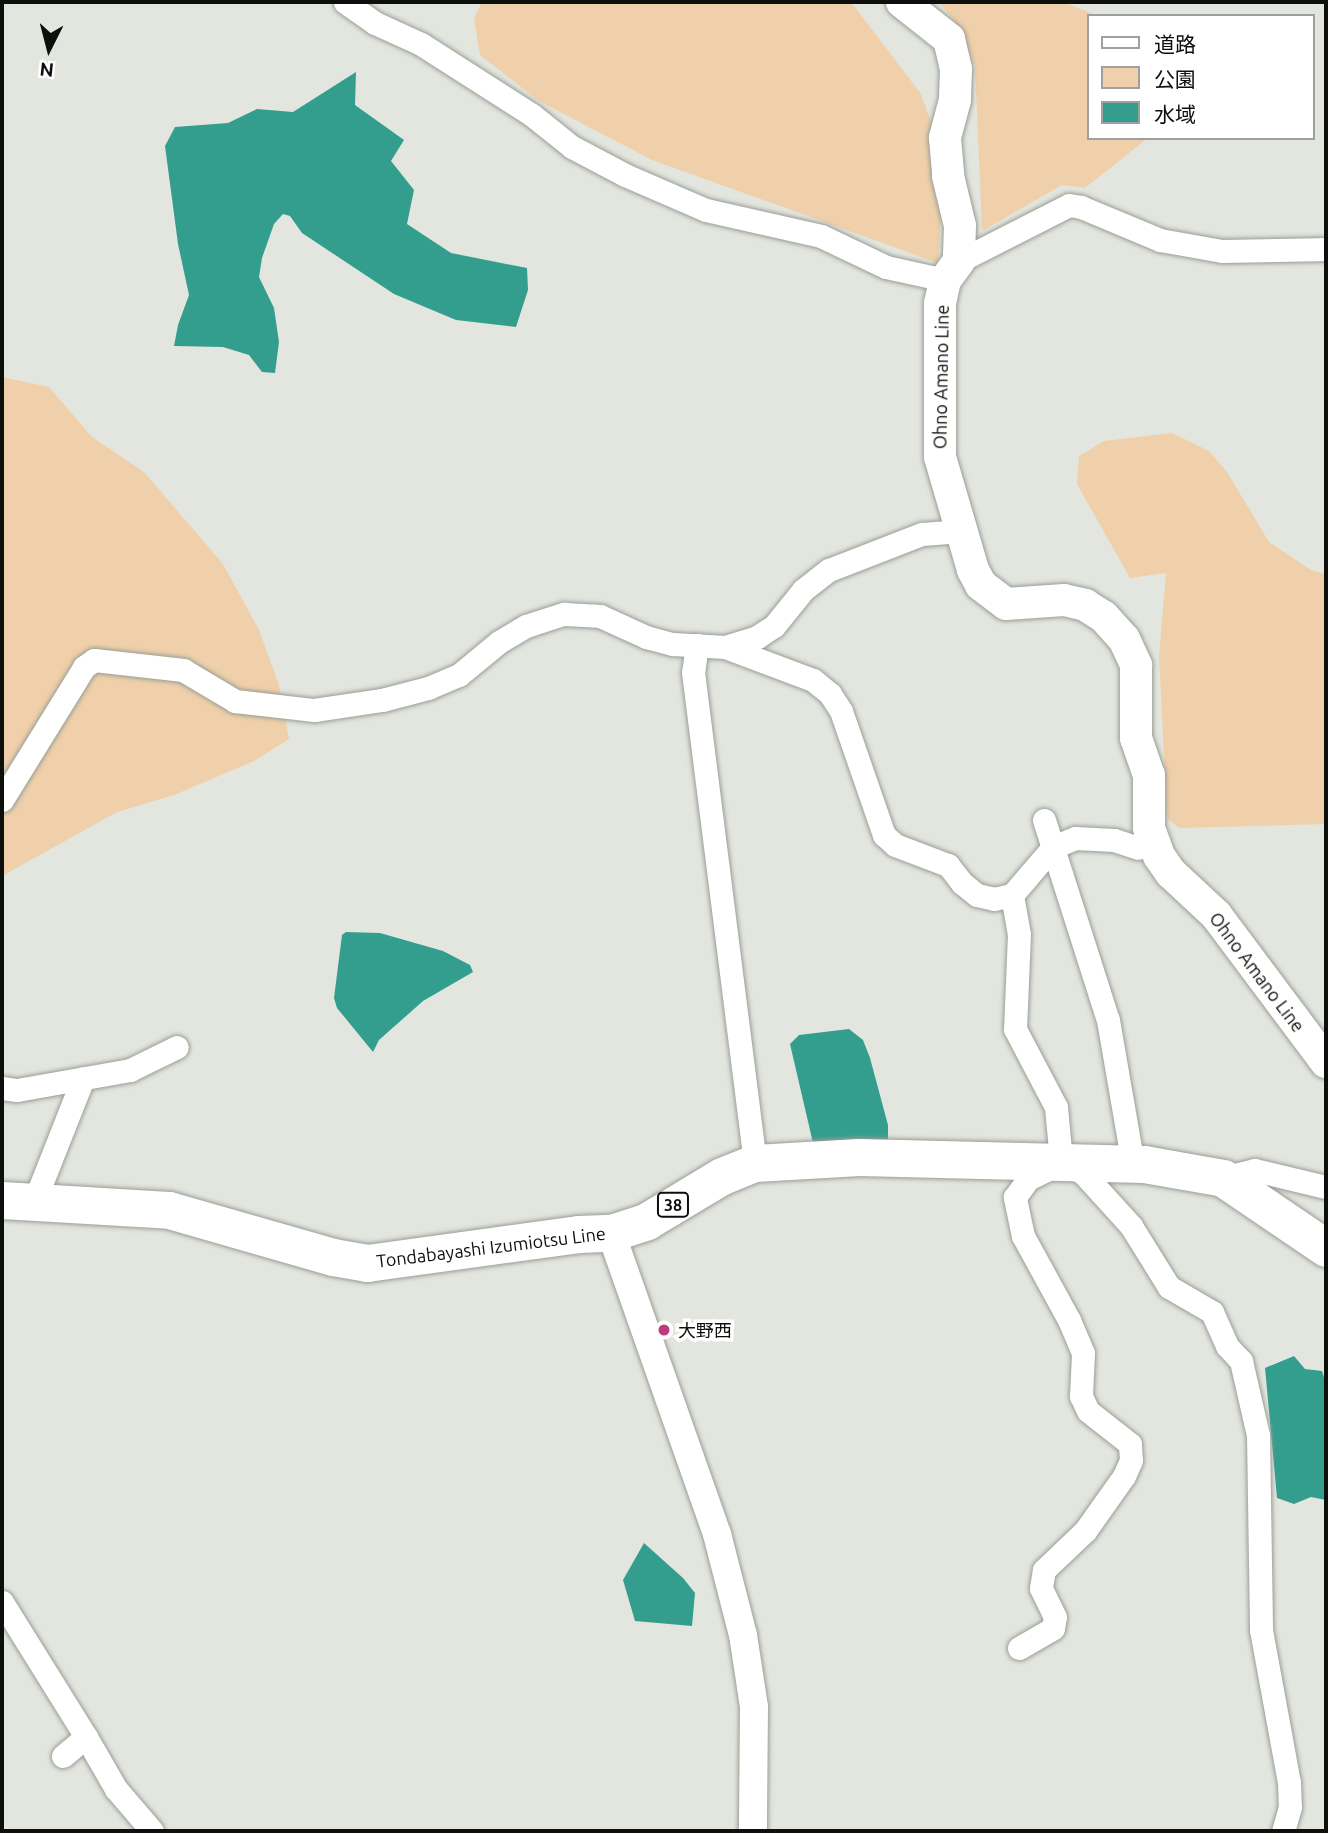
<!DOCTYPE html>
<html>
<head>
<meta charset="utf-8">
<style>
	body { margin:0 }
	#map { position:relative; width:1328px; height:1833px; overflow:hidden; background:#e2e6de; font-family:Ubuntu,"Noto Sans JP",sans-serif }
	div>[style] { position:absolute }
	.green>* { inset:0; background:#efd0aa }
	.water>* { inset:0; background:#339e8e }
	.roads { filter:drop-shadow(0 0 2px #9a9e96) drop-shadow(0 0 2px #9a9e96) }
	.minor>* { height:23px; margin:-11.5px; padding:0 11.5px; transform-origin:11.5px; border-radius:11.5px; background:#fff }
	.tertiary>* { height:28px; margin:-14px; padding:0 14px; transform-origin:14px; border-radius:14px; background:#fff }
	.secondary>* { height:32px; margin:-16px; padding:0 16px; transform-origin:16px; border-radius:16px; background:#fff }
	.primary>* { height:37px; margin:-18.5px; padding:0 18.5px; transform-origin:18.5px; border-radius:18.5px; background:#fff }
	.dots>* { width:19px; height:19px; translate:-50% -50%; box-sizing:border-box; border:4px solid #fff; border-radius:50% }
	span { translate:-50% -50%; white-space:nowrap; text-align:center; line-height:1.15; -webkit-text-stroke:7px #fff; paint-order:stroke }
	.shield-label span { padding:2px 5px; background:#fff; border:2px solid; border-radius:5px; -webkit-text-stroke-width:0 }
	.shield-label { font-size:16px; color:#0d0f0c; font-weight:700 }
	.street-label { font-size:18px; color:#0d0f0c }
	.poi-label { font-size:18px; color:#0d0f0c }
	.left { translate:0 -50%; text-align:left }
	.frame { position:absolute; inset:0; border:4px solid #0d0f0c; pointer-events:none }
	.legend { position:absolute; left:1087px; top:14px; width:228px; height:126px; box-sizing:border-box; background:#fff; border:2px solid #9e9f9e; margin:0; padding:9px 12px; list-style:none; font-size:21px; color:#0d0f0c }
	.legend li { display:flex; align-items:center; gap:14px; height:35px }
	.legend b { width:35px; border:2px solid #9e9f9e }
	.north { position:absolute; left:14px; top:14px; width:70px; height:70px; -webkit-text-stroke:5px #fff; paint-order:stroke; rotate:186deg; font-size:19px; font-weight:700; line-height:28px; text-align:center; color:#0d0f0c }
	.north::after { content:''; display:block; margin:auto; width:24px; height:32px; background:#0d0f0c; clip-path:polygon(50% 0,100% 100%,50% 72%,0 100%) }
</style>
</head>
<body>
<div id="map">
	<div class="green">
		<i style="clip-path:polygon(482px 2px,851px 2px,921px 94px,941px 149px,942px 198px,938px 263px,652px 160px,539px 101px,480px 55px,474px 18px)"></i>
		<i style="clip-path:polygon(939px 2px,1063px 2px,1098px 16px,1088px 16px,1088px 138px,1148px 138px,1085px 188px,1062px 185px,982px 231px,975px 65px,956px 23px)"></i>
		<i style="clip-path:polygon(2px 377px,49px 387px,92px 437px,144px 472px,223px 564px,259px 630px,279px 685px,289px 739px,254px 761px,174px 795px,117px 812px,2px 876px)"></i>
		<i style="clip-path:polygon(1172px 433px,1209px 451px,1227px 472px,1269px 542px,1311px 570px,1326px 574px,1326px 824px,1179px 828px,1167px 818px,1159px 656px,1166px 573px,1130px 578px,1077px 484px,1079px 456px,1104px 441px)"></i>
	</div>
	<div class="water">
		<i style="clip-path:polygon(356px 72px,355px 105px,404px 140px,391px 161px,414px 190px,407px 224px,451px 253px,527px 268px,528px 290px,516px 327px,456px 320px,394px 294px,302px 233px,290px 216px,283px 214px,274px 224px,262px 258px,259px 277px,274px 308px,279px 342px,275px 373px,262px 372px,249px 355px,223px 347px,174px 346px,178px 325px,189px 295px,178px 244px,165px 146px,175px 127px,228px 123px,257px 109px,293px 112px)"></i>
		<i style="clip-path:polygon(346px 932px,380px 933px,443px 951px,470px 965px,473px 972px,423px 1001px,379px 1040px,373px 1052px,337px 1008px,334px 998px,342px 935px)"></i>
		<i style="clip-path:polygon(849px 1029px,863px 1040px,870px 1058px,888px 1125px,888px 1141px,813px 1143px,790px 1044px,799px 1035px)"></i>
		<i style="clip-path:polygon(1294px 1356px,1305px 1369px,1322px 1371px,1326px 1384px,1326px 1500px,1311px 1497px,1294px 1504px,1277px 1498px,1265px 1368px)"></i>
		<i style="clip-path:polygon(644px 1543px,683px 1578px,695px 1593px,692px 1626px,635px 1621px,623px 1580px)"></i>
	</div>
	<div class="roads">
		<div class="minor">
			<i style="left:345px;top:2px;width:37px;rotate:35deg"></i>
			<i style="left:375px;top:23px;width:51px;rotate:24.5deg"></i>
			<i style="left:421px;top:44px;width:132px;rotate:32.6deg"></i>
			<i style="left:532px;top:115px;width:51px;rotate:38.7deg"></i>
			<i style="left:572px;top:147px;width:60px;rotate:27.8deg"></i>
			<i style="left:625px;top:175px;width:88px;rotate:23.4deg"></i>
			<i style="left:706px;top:210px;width:118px;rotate:12.7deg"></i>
			<i style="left:821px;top:236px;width:72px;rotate:25.5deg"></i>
			<i style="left:886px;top:267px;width:60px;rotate:12.4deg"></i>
			<i style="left:959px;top:261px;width:123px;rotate:-27deg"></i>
			<i style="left:1069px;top:205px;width:12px;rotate:9deg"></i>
			<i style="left:1081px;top:207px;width:86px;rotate:22.7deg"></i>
			<i style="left:1160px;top:240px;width:63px;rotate:10.1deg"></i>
			<i style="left:1222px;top:251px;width:104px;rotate:-1.1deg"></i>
			<i style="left:697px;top:645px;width:27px;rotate:98deg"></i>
			<i style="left:693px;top:672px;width:495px;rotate:82.8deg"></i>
			<i style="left:725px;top:647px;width:94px;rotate:20.6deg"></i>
			<i style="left:813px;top:680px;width:22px;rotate:39deg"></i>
			<i style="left:830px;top:694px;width:20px;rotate:57deg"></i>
			<i style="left:841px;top:711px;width:131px;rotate:70.9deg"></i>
			<i style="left:884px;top:835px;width:15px;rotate:42deg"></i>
			<i style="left:895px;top:845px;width:57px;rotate:20.7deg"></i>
			<i style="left:948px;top:865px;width:23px;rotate:52deg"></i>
			<i style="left:962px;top:883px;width:19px;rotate:39deg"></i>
			<i style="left:977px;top:895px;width:17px;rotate:13deg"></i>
			<i style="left:994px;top:899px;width:18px;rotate:-13deg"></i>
			<i style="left:1012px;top:895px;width:63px;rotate:-49.5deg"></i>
			<i style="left:1053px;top:847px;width:24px;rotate:-22deg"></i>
			<i style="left:1075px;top:838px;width:39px;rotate:3deg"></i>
			<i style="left:1114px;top:840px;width:25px;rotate:18deg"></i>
			<i style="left:2px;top:800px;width:156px;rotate:-58.3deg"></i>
			<i style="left:84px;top:667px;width:12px;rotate:-35deg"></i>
			<i style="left:94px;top:660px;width:90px;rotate:6.4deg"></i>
			<i style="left:183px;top:670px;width:61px;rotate:30.8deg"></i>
			<i style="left:235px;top:701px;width:80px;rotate:6.5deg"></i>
			<i style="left:314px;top:710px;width:69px;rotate:-8.4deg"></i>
			<i style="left:382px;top:700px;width:48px;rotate:-14.6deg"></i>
			<i style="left:428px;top:688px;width:34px;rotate:-23deg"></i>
			<i style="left:459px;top:675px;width:52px;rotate:-39.5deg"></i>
			<i style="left:499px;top:642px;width:31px;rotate:-31deg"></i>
			<i style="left:526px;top:626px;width:40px;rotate:-18deg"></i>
			<i style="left:564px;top:614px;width:36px;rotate:3deg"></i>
			<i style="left:600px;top:616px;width:51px;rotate:24.5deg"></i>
			<i style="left:646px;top:637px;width:28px;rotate:15deg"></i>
			<i style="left:673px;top:644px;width:52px;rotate:3.3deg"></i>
			<i style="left:725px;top:647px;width:34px;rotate:-17deg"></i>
			<i style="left:757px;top:637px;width:20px;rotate:-33deg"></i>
			<i style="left:774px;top:626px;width:46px;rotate:-51.1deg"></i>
			<i style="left:803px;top:590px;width:33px;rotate:-38deg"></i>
			<i style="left:829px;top:570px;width:100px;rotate:-21.2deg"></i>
			<i style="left:922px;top:534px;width:40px;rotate:-4.3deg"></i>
			<i style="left:1044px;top:820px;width:210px;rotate:72.3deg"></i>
			<i style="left:1108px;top:1020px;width:146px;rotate:80.2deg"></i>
			<i style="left:1012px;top:895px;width:40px;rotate:80deg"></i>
			<i style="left:1019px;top:934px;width:95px;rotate:92.4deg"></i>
			<i style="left:1015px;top:1029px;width:88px;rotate:62.3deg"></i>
			<i style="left:1056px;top:1107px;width:54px;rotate:84.7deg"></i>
			<i style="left:2px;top:1088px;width:15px;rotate:8deg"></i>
			<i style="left:17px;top:1090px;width:115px;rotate:-10deg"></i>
			<i style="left:130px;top:1070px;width:52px;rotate:-26.1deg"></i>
			<i style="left:1066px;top:1164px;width:19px;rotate:28deg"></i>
			<i style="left:1083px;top:1173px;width:72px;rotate:47.8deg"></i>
			<i style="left:1131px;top:1226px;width:72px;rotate:58.1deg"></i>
			<i style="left:1169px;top:1287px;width:50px;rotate:30.2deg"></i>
			<i style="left:1212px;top:1312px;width:37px;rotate:66deg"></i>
			<i style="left:1227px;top:1346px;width:21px;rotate:47deg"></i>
			<i style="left:1241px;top:1361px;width:76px;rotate:77.1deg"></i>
			<i style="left:1258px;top:1435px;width:195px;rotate:89.1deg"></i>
			<i style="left:1261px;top:1630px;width:155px;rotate:79.6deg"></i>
			<i style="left:1289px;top:1782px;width:25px;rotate:88deg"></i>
			<i style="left:1290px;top:1807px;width:25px;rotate:106deg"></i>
			<i style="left:1223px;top:1178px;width:33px;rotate:-14deg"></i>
			<i style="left:1255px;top:1170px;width:73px;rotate:13.5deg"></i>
			<i style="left:34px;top:1202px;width:133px;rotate:-68.4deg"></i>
			<i style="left:2px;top:1602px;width:159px;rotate:58.1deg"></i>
			<i style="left:1019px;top:1648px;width:39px;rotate:-30deg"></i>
			<i style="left:1053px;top:1628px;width:11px;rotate:-80deg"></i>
			<i style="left:1055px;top:1617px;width:32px;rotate:-116deg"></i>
			<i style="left:1041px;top:1588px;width:18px;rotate:-81deg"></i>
			<i style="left:1044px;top:1570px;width:57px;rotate:-43.6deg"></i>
			<i style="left:1085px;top:1531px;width:67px;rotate:-54.7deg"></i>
			<i style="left:1124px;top:1476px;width:17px;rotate:-66deg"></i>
			<i style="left:1131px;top:1460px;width:16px;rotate:-94deg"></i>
			<i style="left:1130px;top:1444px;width:53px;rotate:-141.8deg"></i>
			<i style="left:1088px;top:1411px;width:17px;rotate:-115deg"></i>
			<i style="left:1081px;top:1396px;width:43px;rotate:-87.3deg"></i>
			<i style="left:1083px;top:1353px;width:36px;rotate:-113deg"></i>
			<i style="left:1069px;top:1320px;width:96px;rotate:-118.7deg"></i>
			<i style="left:1023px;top:1236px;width:40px;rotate:-102deg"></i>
			<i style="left:1015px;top:1197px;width:22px;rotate:-54deg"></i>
			<i style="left:1028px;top:1179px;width:28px;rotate:-26deg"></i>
			<i style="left:63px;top:1756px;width:30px;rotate:-40deg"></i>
			<i style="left:86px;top:1737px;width:60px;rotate:60deg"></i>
			<i style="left:116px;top:1789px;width:55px;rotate:49.4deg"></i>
		</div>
		<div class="tertiary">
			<i style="left:611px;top:1233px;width:319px;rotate:70.6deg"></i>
			<i style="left:717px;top:1534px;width:104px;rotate:75.6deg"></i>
			<i style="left:743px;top:1635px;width:73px;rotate:81.3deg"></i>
			<i style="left:754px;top:1707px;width:124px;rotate:90.5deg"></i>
		</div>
		<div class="secondary">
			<i style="left:902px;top:2px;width:60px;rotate:38.2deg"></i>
			<i style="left:949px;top:39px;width:31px;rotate:77deg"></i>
			<i style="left:956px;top:69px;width:31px;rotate:92deg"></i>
			<i style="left:955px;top:100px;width:39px;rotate:105deg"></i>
			<i style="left:945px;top:138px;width:38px;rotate:85deg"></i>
			<i style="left:948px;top:176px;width:51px;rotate:76.5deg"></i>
			<i style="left:960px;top:226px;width:35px;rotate:92deg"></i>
			<i style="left:959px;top:261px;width:24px;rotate:126deg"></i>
			<i style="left:945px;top:280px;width:24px;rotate:102deg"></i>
			<i style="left:940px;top:303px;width:154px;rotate:90deg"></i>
			<i style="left:940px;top:457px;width:118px;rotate:73.7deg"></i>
			<i style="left:973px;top:570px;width:17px;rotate:62deg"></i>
			<i style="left:981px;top:585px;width:31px;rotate:37deg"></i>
			<i style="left:1006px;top:604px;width:58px;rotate:-3.9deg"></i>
			<i style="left:1064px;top:600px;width:22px;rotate:13deg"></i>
			<i style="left:1085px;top:605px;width:22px;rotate:32deg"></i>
			<i style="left:1104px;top:617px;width:30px;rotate:48deg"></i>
			<i style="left:1124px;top:639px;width:29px;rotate:65deg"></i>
			<i style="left:1136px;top:665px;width:73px;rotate:90deg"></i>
			<i style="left:1136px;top:738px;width:39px;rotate:71deg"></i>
			<i style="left:1149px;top:775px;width:53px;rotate:90deg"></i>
			<i style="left:1149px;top:828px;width:30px;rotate:70deg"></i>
			<i style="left:1159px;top:856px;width:21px;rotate:55deg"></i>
			<i style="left:1171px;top:873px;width:62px;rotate:43deg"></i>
			<i style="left:1216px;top:915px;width:184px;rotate:53.2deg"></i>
		</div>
		<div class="primary">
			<i style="left:2px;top:1200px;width:167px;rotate:3.4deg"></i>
			<i style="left:169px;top:1210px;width:171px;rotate:16deg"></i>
			<i style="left:333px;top:1257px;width:35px;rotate:10deg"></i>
			<i style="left:367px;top:1263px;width:213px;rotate:-7.8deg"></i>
			<i style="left:578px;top:1234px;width:33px;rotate:-2deg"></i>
			<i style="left:611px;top:1233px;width:38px;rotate:-18deg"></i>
			<i style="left:647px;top:1221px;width:87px;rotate:-31deg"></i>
			<i style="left:722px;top:1176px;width:35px;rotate:-22deg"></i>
			<i style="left:755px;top:1163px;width:104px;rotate:-3.3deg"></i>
			<i style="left:859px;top:1157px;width:285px;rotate:1.4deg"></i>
			<i style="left:1144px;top:1164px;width:80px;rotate:10deg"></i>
			<i style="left:1223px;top:1178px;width:125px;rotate:34.2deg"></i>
		</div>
	</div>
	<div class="dots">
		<i style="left:664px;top:1330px;background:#be3b81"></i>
	</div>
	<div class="shield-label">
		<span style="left:673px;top:1205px">38</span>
	</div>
	<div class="street-label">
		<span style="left:941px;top:377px;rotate:-89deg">Ohno Amano Line</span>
		<span style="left:1257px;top:972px;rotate:53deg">Ohno Amano Line</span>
		<span style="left:491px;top:1247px;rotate:-7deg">Tondabayashi Izumiotsu Line</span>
	</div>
	<div class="poi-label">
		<span class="left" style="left:678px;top:1330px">大野西</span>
	</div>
	<div class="frame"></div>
	<ul class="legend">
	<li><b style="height:9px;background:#fff"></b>道路</li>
	<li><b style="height:19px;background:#efd0aa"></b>公園</li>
	<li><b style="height:19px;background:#339e8e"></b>水域</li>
	</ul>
	<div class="north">N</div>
</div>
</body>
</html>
